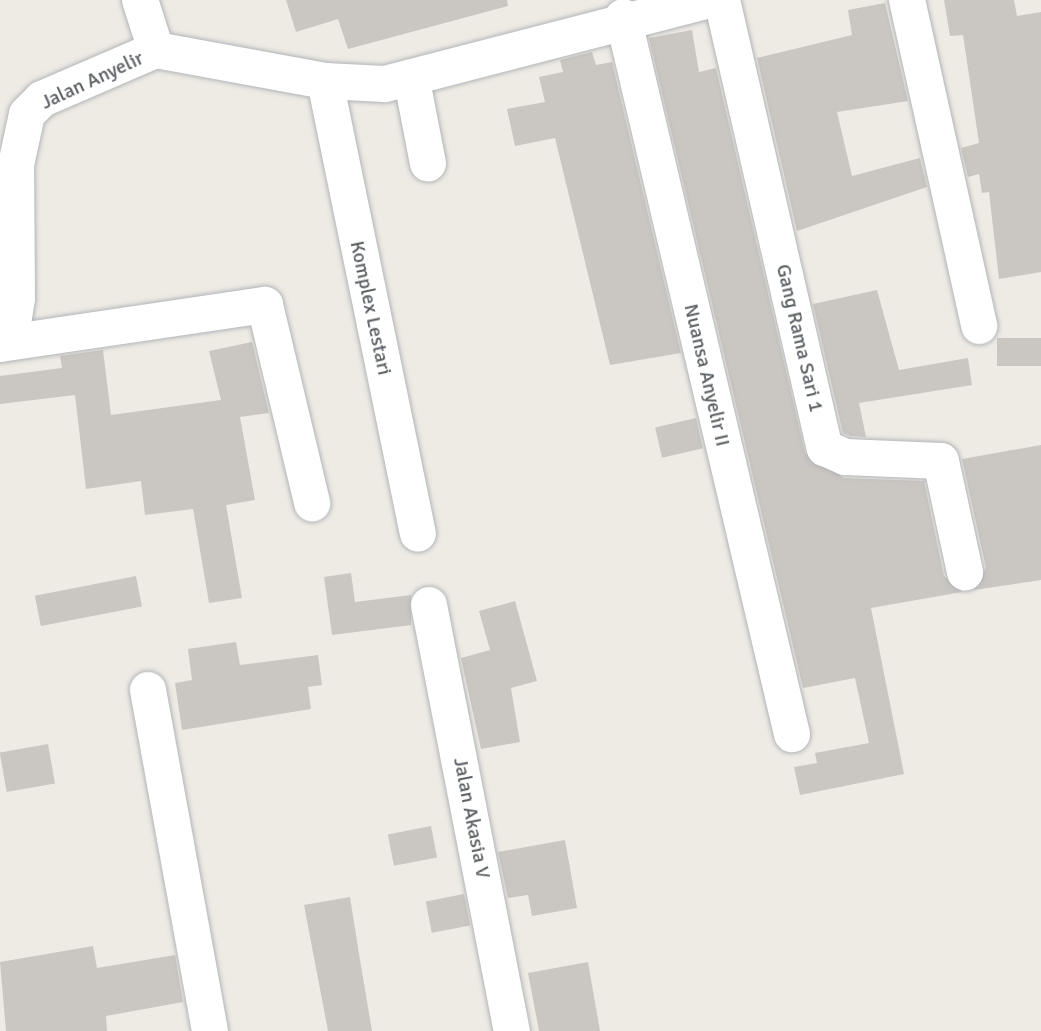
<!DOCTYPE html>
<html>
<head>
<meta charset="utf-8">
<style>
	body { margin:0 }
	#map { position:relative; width:1041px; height:1031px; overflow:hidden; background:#eeebe4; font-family:Signika,sans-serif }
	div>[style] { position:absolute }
	.building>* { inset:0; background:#cac6c1; transform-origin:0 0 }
	.roads { filter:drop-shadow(0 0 2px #b1b5b9) drop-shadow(0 0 2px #b1b5b9) }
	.minor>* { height:36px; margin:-18px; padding:0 18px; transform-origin:18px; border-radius:18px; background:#fff }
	span { translate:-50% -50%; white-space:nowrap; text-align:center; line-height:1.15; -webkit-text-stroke:7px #fff; paint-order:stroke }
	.street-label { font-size:20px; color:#5c6064 }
</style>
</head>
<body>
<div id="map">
	<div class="building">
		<i style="clip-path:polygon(286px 0,507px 0,508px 6px,348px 49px,338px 19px,296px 32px)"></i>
		<i style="clip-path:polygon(944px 0,1014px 0,1017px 16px,1041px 12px,1041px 272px,999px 279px,989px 192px,982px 193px,979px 174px,968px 177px,961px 148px,979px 143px,963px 35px,950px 36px)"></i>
		<i style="clip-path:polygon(885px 3px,908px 101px,837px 112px,852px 176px,920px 158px,927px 187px,797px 231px,757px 58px,852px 35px,848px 10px)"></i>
		<i style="clip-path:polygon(692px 30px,699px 72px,716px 68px,805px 453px,844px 478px,924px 481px,944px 576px,962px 592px,871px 608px,904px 774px,800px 795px,794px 767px,817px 763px,815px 753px,869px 743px,855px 678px,803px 688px,649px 38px)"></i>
		<i style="clip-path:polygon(592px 52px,596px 65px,612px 62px,681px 353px,610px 365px,555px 138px,515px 146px,507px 109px,545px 102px,539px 77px,563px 72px,560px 60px)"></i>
		<i style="clip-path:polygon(877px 290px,899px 370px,968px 358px,972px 385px,859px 403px,866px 437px,850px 436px,843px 433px,813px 304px)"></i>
		<i style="left:1041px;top:338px;width:28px;height:44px;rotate:90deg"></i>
		<i style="clip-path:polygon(252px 342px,269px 413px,240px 417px,255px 500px,226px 505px,242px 598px,209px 603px,193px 509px,145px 515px,141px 481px,86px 489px,75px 395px,0 404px,0 376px,62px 368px,60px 356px,103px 350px,111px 415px,221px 400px,209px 351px)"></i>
		<i style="left:696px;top:418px;width:31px;height:42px;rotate:77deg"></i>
		<i style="clip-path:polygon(1041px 445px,1041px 580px,974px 590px,986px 568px,962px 459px)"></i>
		<i style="clip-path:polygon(351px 573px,355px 602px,411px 595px,411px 625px,332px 635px,324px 577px)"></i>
		<i style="left:136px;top:576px;width:31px;height:103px;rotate:79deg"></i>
		<i style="clip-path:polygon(515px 601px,537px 681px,511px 688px,520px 742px,481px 749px,461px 658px,490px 650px,479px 611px)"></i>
		<i style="clip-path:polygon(236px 642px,240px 665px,318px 655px,322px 685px,308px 687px,311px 709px,182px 730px,175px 683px,192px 680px,188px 649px)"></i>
		<i style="left:48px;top:744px;width:40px;height:49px;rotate:80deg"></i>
		<i style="left:431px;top:826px;width:32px;height:44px;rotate:79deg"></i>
		<i style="clip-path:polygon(565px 840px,577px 908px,532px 916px,528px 895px,508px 898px,498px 852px)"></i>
		<i style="left:464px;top:894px;width:32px;height:39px;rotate:79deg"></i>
		<i style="clip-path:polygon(350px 897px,359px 954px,372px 1031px,328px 1031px,304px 905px)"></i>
		<i style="clip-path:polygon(93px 946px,97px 968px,175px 955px,183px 1002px,106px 1016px,107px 1031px,6px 1031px,0 962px)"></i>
		<i style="clip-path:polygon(588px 962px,600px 1031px,539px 1031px,528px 973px)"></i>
	</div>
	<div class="roads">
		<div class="minor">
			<i style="left:140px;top:0;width:52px;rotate:72.3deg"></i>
			<i style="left:722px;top:0;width:460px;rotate:77.1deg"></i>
			<i style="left:825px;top:448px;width:22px;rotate:24deg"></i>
			<i style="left:845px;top:457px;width:96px;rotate:2.4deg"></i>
			<i style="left:941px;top:461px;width:114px;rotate:77.8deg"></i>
			<i style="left:907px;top:0;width:334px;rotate:77.5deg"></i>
			<i style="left:623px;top:17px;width:737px;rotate:76.74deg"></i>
			<i style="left:156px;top:50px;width:172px;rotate:10.4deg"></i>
			<i style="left:325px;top:81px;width:60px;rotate:2.9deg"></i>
			<i style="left:385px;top:84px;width:336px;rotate:-14.5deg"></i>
			<i style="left:325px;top:81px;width:462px;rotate:78.4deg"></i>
			<i style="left:412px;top:81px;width:84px;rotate:79deg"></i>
			<i style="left:0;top:344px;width:268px;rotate:-8.4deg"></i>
			<i style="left:265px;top:305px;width:204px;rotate:76.6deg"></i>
			<i style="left:0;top:344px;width:18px;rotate:-49deg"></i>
			<i style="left:12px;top:330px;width:31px;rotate:-81deg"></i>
			<i style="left:17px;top:299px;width:134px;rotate:-90.4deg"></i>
			<i style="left:16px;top:165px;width:52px;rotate:-77.8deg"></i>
			<i style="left:27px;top:114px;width:21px;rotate:-45deg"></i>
			<i style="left:42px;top:99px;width:124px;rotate:-23.3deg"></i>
			<i style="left:429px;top:605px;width:434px;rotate:79deg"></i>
			<i style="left:148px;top:690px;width:347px;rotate:79.7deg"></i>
		</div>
	</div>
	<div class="street-label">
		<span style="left:92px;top:80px;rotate:-25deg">Jalan Anyelir</span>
		<span style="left:371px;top:308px;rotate:78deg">Komplex Lestari</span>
		<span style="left:800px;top:338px;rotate:77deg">Gang Rama Sari 1</span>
		<span style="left:707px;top:375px;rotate:77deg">Nuansa Anyelir II</span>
		<span style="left:472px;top:818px;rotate:79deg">Jalan Akasia V</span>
	</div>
</div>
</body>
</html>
